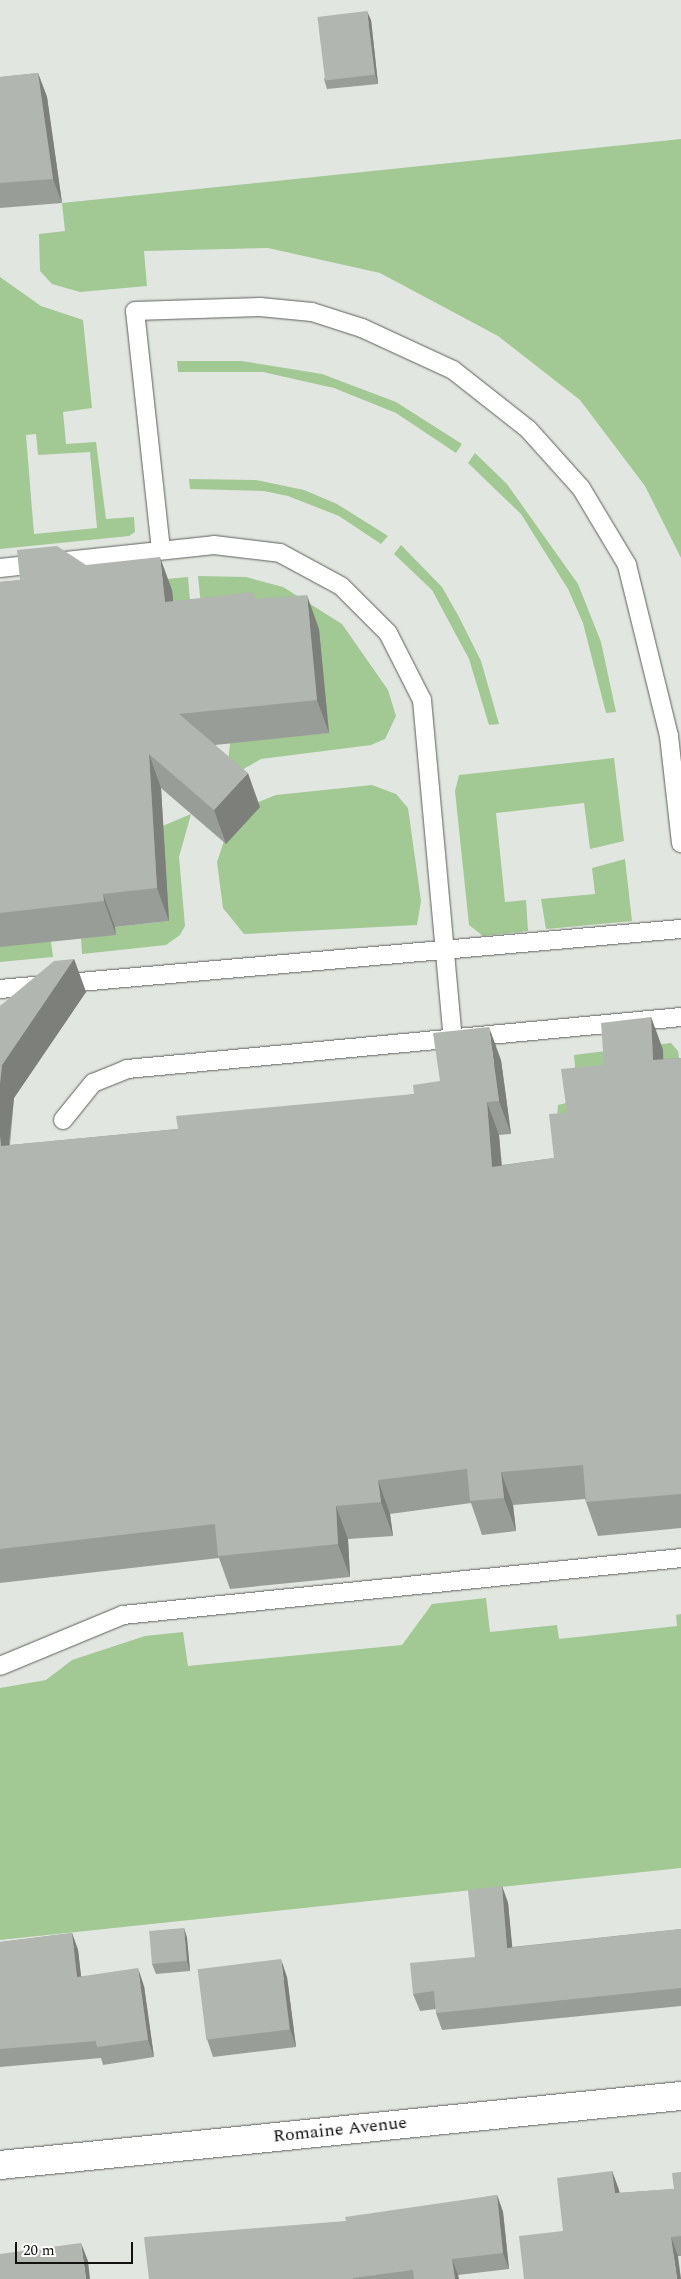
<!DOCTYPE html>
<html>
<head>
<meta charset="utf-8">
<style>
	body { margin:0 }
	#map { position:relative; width:681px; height:2279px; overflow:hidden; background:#e2e6e0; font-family:Spectral,serif }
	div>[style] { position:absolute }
	.green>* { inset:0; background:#a2c894 }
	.roads { filter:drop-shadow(0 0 1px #5c605b) drop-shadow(0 0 1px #5c605b) }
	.lane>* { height:18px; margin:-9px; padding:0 9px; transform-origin:9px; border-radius:9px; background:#fff }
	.street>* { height:28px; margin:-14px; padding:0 14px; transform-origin:14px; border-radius:14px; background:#fff }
	.wall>* { inset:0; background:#999d97 }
	.shaded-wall>* { inset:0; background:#7d7f7b }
	.building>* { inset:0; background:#b2b6b0; transform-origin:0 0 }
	span { translate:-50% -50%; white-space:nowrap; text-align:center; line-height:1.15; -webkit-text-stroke:4px #fff; paint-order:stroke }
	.street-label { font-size:18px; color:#111210 }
	.scale { position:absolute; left:15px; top:2242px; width:118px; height:22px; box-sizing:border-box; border:2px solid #111210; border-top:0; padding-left:6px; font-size:15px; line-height:18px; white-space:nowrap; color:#111210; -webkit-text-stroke:4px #fff; paint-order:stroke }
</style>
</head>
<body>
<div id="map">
	<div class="green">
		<i style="clip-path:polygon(681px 139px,681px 558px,645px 486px,580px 400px,498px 336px,380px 273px,268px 248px,144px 251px,147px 286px,80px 292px,52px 284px,40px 271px,39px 234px,65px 231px,62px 203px)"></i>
		<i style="clip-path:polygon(evenodd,0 277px,41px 306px,83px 320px,92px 408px,63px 412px,66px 444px,96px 442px,106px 519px,134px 517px,135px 532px,129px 536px,0 549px,0 277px,36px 434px,38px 455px,90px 452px,97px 528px,34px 534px,26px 435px,36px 434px)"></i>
		<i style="clip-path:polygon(177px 361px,242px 361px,322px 374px,396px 402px,462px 444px,456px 453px,396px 413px,334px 388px,263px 372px,178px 372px)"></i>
		<i style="clip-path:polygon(475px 453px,507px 484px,578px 584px,601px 642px,616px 712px,606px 713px,583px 623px,568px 589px,521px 514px,468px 463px)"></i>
		<i style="clip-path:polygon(189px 479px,256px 480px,304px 490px,337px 504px,388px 536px,381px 544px,339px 516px,288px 496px,264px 491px,190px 489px)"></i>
		<i style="clip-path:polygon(401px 545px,442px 587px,459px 617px,481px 661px,499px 724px,489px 725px,469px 659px,432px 590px,394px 554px)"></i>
		<i style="clip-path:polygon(198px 576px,246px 577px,283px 587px,342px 624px,388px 690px,396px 716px,385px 739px,371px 745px,261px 759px,226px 779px,231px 735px,204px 636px)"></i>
		<i style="clip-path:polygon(188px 577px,193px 637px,123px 583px)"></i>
		<i style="clip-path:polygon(614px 758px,624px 841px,590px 849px,584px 803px,496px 813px,505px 902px,526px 900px,528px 931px,483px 936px,469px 925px,455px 791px,459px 775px)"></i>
		<i style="clip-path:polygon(372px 785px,396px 794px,408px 808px,421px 901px,417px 925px,244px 934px,223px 908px,217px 862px,224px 841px,227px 843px,260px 806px,256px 803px,276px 795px)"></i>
		<i style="clip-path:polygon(191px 814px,179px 857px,185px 926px,180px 935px,166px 945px,82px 954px,81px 938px,116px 934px,115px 927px,169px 921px,151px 831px)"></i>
		<i style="clip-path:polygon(625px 859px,632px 921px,546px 929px,541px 899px,595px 894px,592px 868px)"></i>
		<i style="clip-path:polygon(50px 934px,53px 957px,0 962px,0 947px)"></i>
		<i style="clip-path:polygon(671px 1043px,678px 1051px,681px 1072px,664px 1077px,663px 1051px,555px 1144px,558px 1105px,578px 1100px,574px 1055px)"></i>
		<i style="clip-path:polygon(486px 1598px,490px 1632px,557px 1625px,559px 1639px,677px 1626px,676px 1615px,681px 1614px,681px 1868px,0 1940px,0 1688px,46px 1680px,72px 1660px,145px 1636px,183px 1632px,188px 1666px,402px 1645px,432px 1604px)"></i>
	</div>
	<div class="roads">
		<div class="lane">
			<i style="left:161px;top:550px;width:240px;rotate:-96.2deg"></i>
			<i style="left:135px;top:311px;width:125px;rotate:-1.8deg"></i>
			<i style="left:260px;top:307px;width:52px;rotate:5.5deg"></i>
			<i style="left:312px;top:312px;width:52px;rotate:17.7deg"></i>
			<i style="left:362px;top:328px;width:100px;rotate:24.8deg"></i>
			<i style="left:453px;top:370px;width:95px;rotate:38.2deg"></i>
			<i style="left:528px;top:429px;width:79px;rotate:48.1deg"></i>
			<i style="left:581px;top:488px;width:90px;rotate:59.1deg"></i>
			<i style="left:627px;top:565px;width:176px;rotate:76.2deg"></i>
			<i style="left:669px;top:736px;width:108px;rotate:83.6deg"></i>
			<i style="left:0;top:568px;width:215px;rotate:-6.1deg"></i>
			<i style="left:214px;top:545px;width:66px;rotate:6.9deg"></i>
			<i style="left:280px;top:553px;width:69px;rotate:28.4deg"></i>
			<i style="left:341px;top:586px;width:66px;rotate:45deg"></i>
			<i style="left:388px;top:633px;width:75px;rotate:63.1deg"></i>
			<i style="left:422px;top:700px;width:340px;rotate:84.8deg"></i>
			<i style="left:0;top:989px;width:684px;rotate:-5.04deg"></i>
			<i style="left:63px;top:1120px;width:48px;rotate:-51deg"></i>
			<i style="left:93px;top:1083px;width:37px;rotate:-22deg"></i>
			<i style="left:127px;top:1069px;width:556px;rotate:-5.36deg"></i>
			<i style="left:0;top:1666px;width:133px;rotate:-22.5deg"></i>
			<i style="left:123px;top:1615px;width:561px;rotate:-5.83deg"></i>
		</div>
		<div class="street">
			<i style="left:0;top:2165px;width:684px;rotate:-5.79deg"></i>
		</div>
	</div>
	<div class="wall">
		<i style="clip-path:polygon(371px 20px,378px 84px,327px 89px,324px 79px)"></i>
		<i style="clip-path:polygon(38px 73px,47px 97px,62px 203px,0 208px,0 77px)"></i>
		<i style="clip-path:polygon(86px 565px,172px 590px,173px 601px,256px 599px,319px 629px,329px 733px,215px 745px,260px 807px,226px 844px,161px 788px,169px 921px,115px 927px,116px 935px,0 947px,0 582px,20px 580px)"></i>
		<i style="clip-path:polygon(74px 959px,86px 992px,14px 1098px,10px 1145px,178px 1129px,414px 1094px,440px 1081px,501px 1060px,511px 1134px,499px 1135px,502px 1165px,554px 1158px,567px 1113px,604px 1065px,651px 1017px,663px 1050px,663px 1059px,681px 1058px,681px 1528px,598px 1536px,586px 1502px,585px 1499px,513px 1505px,516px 1531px,482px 1535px,471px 1503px,390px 1514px,393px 1536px,348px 1539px,350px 1577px,230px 1589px,219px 1558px,0 1583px,0 1006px)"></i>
		<i style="clip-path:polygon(502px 1886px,508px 1903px,512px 1947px,681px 1929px,681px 2006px,442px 2030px,436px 2013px,436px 2009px,420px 2011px,413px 1994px,475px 1957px)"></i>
		<i style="clip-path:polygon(184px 1928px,187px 1938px,190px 1971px,156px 1974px,152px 1964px)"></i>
		<i style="clip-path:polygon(72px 1933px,78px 1950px,81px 1976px,144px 1986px,154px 2057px,103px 2065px,101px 2058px,0 2067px,0 1942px)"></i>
		<i style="clip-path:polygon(287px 1977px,296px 2047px,213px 2057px,207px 2039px)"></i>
		<i style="clip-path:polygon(612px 2171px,620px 2193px,674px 2189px,681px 2172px,681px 2256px,678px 2256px,563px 2231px)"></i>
		<i style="clip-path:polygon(497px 2195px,503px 2212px,509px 2269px,458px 2275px,459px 2279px,149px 2279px,346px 2221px)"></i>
	</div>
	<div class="shaded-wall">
		<i style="clip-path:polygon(367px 11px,371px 20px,378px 84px,375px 74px)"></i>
		<i style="clip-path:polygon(38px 73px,47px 97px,62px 203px,53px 179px)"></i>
		<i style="clip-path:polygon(160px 557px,172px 590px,177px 635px,165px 602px)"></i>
		<i style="clip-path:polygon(307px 595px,319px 629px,329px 733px,317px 700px)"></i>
		<i style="clip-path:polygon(149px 754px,161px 788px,169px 921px,157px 888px)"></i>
		<i style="clip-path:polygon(248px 773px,260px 807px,226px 844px,214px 810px)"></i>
		<i style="clip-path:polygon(103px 894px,115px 927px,116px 935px,104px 901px)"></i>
		<i style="clip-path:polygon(74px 959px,86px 992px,14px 1098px,9px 1142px,13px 1179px,1px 1146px,0 1136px,0 1083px,2px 1065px)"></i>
		<i style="clip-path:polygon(651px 1017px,663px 1050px,665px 1094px,653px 1060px)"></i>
		<i style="clip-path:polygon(489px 1027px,501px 1060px,511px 1134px,499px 1101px)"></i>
		<i style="clip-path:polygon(487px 1102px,499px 1135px,504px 1200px,492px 1167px)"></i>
		<i style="clip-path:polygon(501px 1472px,513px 1505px,516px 1531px,504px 1498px)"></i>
		<i style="clip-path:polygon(378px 1480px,390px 1514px,393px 1536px,381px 1502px)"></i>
		<i style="clip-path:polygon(336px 1506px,348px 1539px,350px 1577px,338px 1544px)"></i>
		<i style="clip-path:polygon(502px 1886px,508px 1903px,514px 1965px,507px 1948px)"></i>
		<i style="clip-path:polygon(184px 1928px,187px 1938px,190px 1971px,187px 1961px)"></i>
		<i style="clip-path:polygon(72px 1933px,78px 1950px,83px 1994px,77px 1977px)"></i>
		<i style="clip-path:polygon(281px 1959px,287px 1977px,296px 2047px,290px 2029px)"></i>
		<i style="clip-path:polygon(138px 1968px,144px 1986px,154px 2057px,148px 2040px)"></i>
		<i style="clip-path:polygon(612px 2171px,619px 2190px,622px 2212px,615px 2193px)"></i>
		<i style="clip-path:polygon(497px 2195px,503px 2212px,509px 2269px,503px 2253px)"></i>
		<i style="clip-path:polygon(671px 2237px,678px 2256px,681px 2279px,677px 2279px)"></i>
		<i style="clip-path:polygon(81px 2243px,88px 2261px,90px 2279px,86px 2279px)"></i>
		<i style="clip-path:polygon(452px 2259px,458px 2275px,459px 2279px,455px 2279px)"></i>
	</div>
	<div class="building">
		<i style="left:367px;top:11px;width:64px;height:50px;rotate:83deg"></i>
		<i style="clip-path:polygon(38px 73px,53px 179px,0 183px,0 77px)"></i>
		<i style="clip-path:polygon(57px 546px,86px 565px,160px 557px,165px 602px,253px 592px,256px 599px,307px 595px,317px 700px,179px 714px,248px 773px,214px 810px,149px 754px,157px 888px,103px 894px,104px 901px,0 913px,0 582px,20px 580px,17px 550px)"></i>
		<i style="clip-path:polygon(74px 959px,2px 1065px,0 1083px,0 1006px,54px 961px)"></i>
		<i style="clip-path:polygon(651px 1017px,653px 1060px,681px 1058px,681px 1494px,586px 1502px,583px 1465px,501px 1472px,504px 1498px,470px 1501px,467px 1469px,378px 1480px,381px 1502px,336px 1506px,338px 1544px,218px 1556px,215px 1524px,0 1549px,0 1136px,1px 1146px,178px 1129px,176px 1116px,414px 1094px,413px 1085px,440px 1081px,433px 1033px,489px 1027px,499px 1101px,487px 1102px,492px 1167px,554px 1158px,549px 1114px,567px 1113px,561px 1069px,604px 1065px,601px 1023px)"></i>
		<i style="clip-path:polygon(502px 1886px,507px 1948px,681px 1929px,681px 1988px,436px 2013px,434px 1991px,413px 1994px,410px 1963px,475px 1957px,468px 1890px)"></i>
		<i style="left:184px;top:1928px;width:33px;height:35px;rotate:85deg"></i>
		<i style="clip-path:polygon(72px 1933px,77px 1977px,138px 1968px,148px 2040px,97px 2047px,96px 2041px,0 2049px,0 1942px)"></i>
		<i style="left:281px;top:1959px;width:71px;height:84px;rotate:83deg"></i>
		<i style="clip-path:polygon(612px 2171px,615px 2193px,674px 2189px,672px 2173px,681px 2172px,681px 2236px,671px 2237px,677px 2279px,524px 2279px,519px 2236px,563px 2231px,557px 2178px)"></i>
		<i style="clip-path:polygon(497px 2195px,503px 2253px,452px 2259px,455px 2279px,414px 2279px,413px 2270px,353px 2278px,353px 2279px,149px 2279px,144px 2237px,346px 2221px,345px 2217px)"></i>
		<i style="clip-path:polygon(81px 2243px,86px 2279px,0 2279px,0 2254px)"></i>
	</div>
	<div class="street-label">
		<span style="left:340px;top:2130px;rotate:-6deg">Romaine Avenue</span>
	</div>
	<div class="scale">20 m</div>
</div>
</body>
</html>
